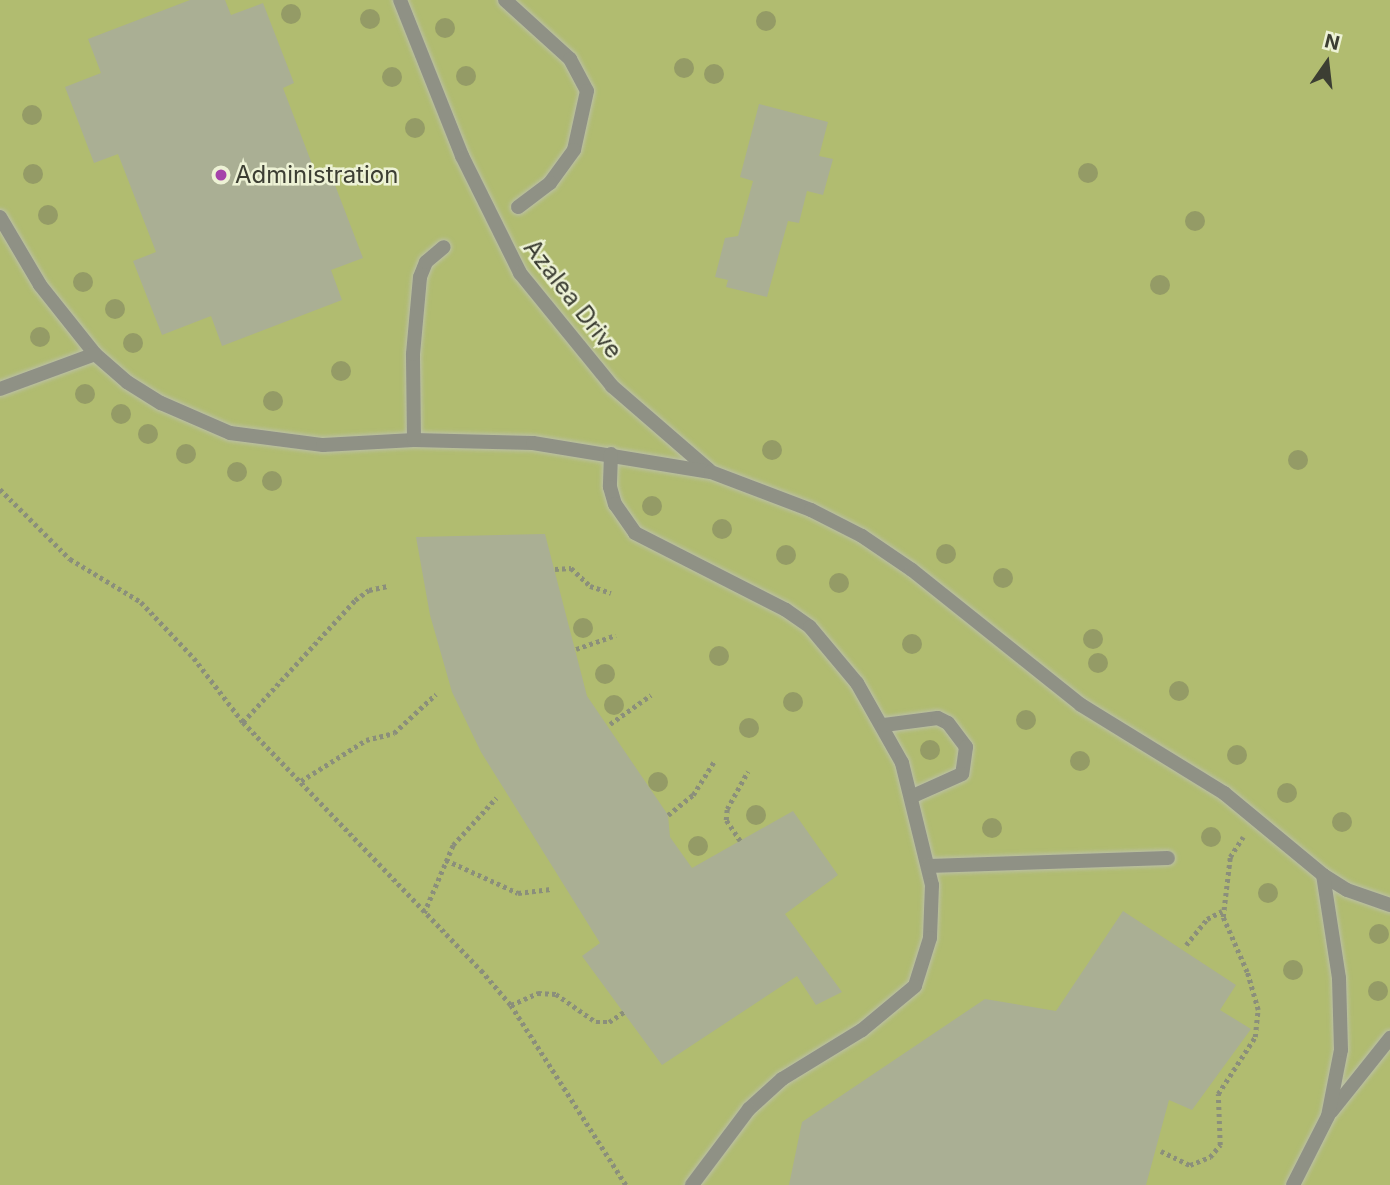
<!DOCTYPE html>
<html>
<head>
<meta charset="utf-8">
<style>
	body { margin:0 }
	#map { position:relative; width:1390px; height:1185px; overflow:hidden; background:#dfe5c8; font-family:Inter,sans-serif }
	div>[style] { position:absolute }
	.green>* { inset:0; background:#b1bc70; transform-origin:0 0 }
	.building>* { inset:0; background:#aaaf94 }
	.path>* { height:4.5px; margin-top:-2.25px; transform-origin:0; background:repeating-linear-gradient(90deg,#8b8f7b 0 3.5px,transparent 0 7px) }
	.roads { filter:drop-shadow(0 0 2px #bbc0a7) drop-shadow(0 0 2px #bbc0a7) }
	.service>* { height:14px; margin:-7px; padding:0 7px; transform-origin:7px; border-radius:7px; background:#8f9185 }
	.trees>* { width:20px; height:20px; margin:-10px; border-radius:50%; background:#949b66 }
	.dots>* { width:19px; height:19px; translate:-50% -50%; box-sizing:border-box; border:4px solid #edf2d5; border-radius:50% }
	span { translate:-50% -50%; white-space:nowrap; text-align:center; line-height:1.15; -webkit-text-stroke:5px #edf2d5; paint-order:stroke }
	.poi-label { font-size:24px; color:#3c3e33 }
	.left { translate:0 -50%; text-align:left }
	.street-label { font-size:24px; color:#3c3e33 }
	.north { position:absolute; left:1292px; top:28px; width:70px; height:70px; -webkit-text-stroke:5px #edf2d5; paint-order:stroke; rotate:14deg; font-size:19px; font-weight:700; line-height:28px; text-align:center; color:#3c3e33 }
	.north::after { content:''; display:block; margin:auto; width:24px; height:32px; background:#3c3e33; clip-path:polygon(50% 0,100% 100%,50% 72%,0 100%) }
</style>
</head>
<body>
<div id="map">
	<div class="green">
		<i style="left:0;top:0;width:1390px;height:1185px"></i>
	</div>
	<div class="building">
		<i style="clip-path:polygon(190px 0,225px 0,231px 15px,263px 3px,294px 83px,283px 88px,317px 177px,330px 172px,363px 258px,331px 270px,342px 300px,222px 346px,211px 316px,162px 335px,133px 261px,156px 252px,118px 154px,94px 163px,65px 87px,101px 73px,88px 39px)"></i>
		<i style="clip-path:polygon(759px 104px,828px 122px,819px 156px,833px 159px,823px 195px,807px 191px,799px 223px,788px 221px,767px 297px,726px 287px,728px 280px,715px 277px,725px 238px,738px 236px,753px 181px,740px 177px)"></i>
		<i style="clip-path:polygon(545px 534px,587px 696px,668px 815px,670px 837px,692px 868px,793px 811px,838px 875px,785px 914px,842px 992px,816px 1005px,797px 976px,662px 1065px,582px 956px,600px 943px,481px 752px,452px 692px,430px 615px,416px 537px)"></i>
		<i style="clip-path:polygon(1123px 911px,1236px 985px,1220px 1010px,1251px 1029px,1192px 1110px,1169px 1100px,1146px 1185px,789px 1185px,802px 1122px,985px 999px,1056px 1011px)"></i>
	</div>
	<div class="path">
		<i style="left:0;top:489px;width:99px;rotate:45deg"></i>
		<i style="left:70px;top:559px;width:83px;rotate:31.2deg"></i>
		<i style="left:141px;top:602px;width:77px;rotate:46.6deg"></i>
		<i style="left:194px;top:658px;width:81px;rotate:52.6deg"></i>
		<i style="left:243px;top:722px;width:344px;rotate:46.2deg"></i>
		<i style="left:481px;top:970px;width:46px;rotate:49.4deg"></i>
		<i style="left:511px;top:1005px;width:214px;rotate:57.4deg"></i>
		<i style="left:555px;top:569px;width:16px;rotate:-4deg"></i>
		<i style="left:571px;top:568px;width:26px;rotate:43deg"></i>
		<i style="left:590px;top:586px;width:22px;rotate:18deg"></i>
		<i style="left:576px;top:649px;width:42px;rotate:-19.3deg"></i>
		<i style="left:243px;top:722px;width:166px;rotate:-47.4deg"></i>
		<i style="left:355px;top:600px;width:17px;rotate:-36deg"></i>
		<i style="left:369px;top:590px;width:19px;rotate:-12deg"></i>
		<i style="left:610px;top:724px;width:50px;rotate:-35.3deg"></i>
		<i style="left:301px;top:781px;width:77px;rotate:-32.2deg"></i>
		<i style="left:366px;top:740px;width:29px;rotate:-14deg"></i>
		<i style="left:394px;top:733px;width:57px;rotate:-42.9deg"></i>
		<i style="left:668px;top:815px;width:32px;rotate:-39deg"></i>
		<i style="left:693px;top:795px;width:41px;rotate:-57.8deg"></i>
		<i style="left:740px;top:841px;width:25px;rotate:-124deg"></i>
		<i style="left:726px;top:820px;width:11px;rotate:-85deg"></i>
		<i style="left:727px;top:809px;width:43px;rotate:-61.1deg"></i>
		<i style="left:446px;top:860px;width:79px;rotate:24.6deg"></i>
		<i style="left:518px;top:893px;width:33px;rotate:-7deg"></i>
		<i style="left:424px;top:913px;width:74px;rotate:-66.9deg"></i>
		<i style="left:453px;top:845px;width:64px;rotate:-47.5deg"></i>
		<i style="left:1186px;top:945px;width:33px;rotate:-51deg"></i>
		<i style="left:1207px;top:919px;width:17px;rotate:-28deg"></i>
		<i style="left:511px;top:1005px;width:30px;rotate:-24deg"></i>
		<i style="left:538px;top:993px;width:18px;rotate:3deg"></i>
		<i style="left:556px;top:994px;width:49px;rotate:35deg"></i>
		<i style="left:596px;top:1022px;width:13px"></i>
		<i style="left:609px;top:1022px;width:18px;rotate:-34deg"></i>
		<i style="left:1161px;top:1151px;width:32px;rotate:26deg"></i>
		<i style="left:1190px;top:1165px;width:22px;rotate:-22deg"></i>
		<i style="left:1210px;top:1157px;width:16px;rotate:-50deg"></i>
		<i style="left:1220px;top:1145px;width:51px;rotate:-92.2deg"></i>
		<i style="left:1218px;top:1094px;width:68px;rotate:-57deg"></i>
		<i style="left:1255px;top:1037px;width:27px;rotate:-84deg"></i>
		<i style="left:1258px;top:1010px;width:40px;rotate:-106deg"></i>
		<i style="left:1247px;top:972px;width:60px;rotate:-113.6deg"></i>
		<i style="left:1223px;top:917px;width:60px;rotate:-83.3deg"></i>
		<i style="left:1230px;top:857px;width:24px;rotate:-57deg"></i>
	</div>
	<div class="roads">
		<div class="service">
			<i style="left:400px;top:0;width:168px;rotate:68.3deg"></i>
			<i style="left:462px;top:156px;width:131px;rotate:63.6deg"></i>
			<i style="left:520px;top:273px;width:146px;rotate:50.8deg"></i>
			<i style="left:612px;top:386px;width:128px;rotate:40.9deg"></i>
			<i style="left:505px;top:0;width:88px;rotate:42.2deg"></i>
			<i style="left:570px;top:59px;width:36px;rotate:62deg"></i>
			<i style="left:587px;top:91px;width:60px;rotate:102.4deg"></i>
			<i style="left:574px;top:150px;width:41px;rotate:126deg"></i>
			<i style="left:550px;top:183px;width:40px;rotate:143deg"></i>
			<i style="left:0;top:217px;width:79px;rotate:59.5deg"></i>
			<i style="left:40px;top:285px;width:88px;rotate:51.4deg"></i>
			<i style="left:95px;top:354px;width:43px;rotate:41.2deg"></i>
			<i style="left:127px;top:382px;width:40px;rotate:32deg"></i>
			<i style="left:161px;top:403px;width:75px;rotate:23.5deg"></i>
			<i style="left:230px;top:433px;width:94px;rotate:7.4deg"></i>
			<i style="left:323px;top:445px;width:91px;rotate:-3.1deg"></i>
			<i style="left:414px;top:440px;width:119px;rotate:1.4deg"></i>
			<i style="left:533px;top:443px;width:180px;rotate:9.3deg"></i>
			<i style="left:711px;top:472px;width:107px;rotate:20.8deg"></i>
			<i style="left:811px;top:510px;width:57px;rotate:27deg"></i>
			<i style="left:862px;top:536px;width:60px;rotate:34.2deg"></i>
			<i style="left:912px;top:570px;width:216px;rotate:38.6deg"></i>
			<i style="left:1081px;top:705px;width:168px;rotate:31.6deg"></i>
			<i style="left:1224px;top:793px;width:129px;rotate:39.6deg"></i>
			<i style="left:1323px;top:875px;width:28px;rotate:32deg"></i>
			<i style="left:1347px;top:890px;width:46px;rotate:19.2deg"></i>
			<i style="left:0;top:389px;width:101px;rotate:-20.2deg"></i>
			<i style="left:414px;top:440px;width:86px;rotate:-90.7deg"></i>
			<i style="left:413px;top:354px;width:77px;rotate:-84.8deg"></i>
			<i style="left:420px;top:277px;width:16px;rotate:-68deg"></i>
			<i style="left:426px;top:262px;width:23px;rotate:-40deg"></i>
			<i style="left:611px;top:454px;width:33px;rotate:92deg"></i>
			<i style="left:610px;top:487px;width:18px;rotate:74deg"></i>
			<i style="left:615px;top:504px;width:35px;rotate:55deg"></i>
			<i style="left:635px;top:533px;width:169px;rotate:27deg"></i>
			<i style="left:786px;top:610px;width:29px;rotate:35deg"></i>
			<i style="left:810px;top:627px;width:73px;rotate:50deg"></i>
			<i style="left:857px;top:683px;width:92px;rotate:60.6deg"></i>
			<i style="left:902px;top:763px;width:126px;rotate:76.2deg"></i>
			<i style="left:932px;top:885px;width:53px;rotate:92.2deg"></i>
			<i style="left:930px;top:938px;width:50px;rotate:107.4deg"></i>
			<i style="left:915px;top:986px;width:69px;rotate:140.3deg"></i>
			<i style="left:862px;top:1030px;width:94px;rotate:148.5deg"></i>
			<i style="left:782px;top:1079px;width:45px;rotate:137.7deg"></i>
			<i style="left:749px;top:1109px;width:95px;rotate:126.9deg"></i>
			<i style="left:884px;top:725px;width:54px;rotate:-7.4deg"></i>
			<i style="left:938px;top:718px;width:11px;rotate:27deg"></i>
			<i style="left:948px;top:723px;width:30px;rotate:53deg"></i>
			<i style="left:966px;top:747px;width:27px;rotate:98deg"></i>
			<i style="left:962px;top:774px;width:54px;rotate:155.8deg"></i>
			<i style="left:928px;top:866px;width:240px;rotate:-1.9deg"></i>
			<i style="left:1331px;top:1112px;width:95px;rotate:-51.4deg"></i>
			<i style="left:1293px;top:1185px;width:77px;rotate:-63.1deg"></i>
			<i style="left:1328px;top:1116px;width:67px;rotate:-78.9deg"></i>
			<i style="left:1341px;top:1050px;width:72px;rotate:-91.6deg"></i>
			<i style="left:1339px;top:978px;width:104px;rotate:-98.8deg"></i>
		</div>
	</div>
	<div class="trees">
		<i style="left:291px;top:14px"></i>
		<i style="left:370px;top:19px"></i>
		<i style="left:766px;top:21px"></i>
		<i style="left:445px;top:28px"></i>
		<i style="left:684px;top:68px"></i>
		<i style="left:714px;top:74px"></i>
		<i style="left:466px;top:76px"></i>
		<i style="left:392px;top:77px"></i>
		<i style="left:32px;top:115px"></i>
		<i style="left:415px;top:128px"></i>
		<i style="left:1088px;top:173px"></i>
		<i style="left:33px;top:174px"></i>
		<i style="left:48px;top:215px"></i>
		<i style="left:1195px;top:221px"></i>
		<i style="left:83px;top:282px"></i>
		<i style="left:1160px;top:285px"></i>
		<i style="left:115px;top:309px"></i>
		<i style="left:40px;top:337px"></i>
		<i style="left:133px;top:343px"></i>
		<i style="left:341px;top:371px"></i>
		<i style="left:85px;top:394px"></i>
		<i style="left:273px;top:401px"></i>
		<i style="left:121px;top:414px"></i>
		<i style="left:148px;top:434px"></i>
		<i style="left:772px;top:450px"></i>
		<i style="left:186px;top:454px"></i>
		<i style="left:1298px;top:460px"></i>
		<i style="left:237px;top:472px"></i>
		<i style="left:272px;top:481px"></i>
		<i style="left:652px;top:506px"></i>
		<i style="left:722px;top:529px"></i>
		<i style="left:946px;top:554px"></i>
		<i style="left:786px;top:555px"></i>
		<i style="left:1003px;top:578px"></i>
		<i style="left:839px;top:583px"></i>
		<i style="left:583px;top:628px"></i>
		<i style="left:1093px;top:639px"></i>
		<i style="left:912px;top:644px"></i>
		<i style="left:719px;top:656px"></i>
		<i style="left:1098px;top:663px"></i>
		<i style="left:605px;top:674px"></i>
		<i style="left:1179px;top:691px"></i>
		<i style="left:793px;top:702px"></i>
		<i style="left:614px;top:705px"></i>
		<i style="left:1026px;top:720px"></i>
		<i style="left:749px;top:728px"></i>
		<i style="left:930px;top:750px"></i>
		<i style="left:1237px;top:755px"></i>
		<i style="left:1080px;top:761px"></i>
		<i style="left:658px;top:782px"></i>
		<i style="left:1287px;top:793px"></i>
		<i style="left:756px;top:815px"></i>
		<i style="left:1342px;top:822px"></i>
		<i style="left:992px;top:828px"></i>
		<i style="left:1211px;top:837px"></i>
		<i style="left:698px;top:846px"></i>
		<i style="left:1268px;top:893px"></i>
		<i style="left:1379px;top:934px"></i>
		<i style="left:1293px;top:970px"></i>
		<i style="left:1378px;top:991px"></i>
	</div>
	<div class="dots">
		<i style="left:221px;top:175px;background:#a543aa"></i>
	</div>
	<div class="poi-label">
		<span class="left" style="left:235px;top:175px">Administration</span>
	</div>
	<div class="street-label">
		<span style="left:573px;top:299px;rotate:52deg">Azalea Drive</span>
	</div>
	<div class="north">N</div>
</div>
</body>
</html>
